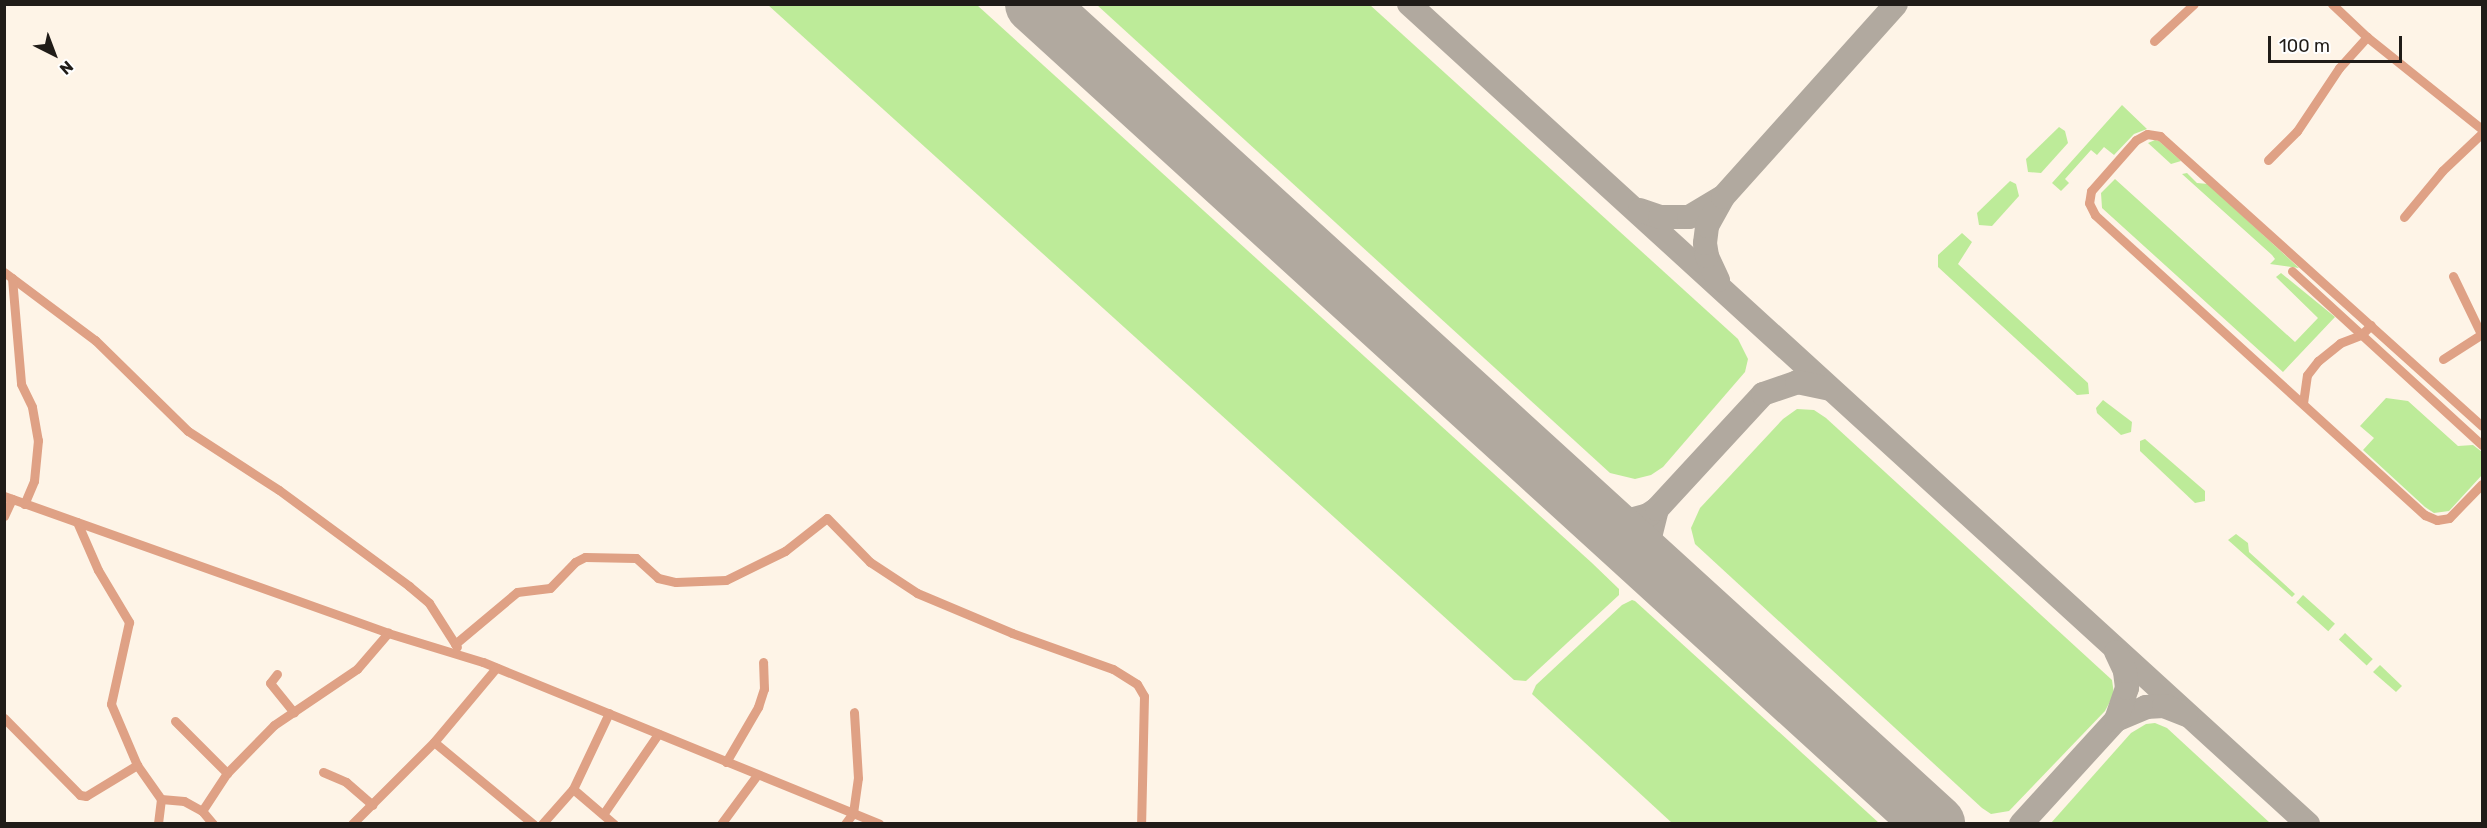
<!DOCTYPE html>
<html>
<head>
<meta charset="utf-8">
<style>
	body { margin:0 }
	#map { position:relative; width:2487px; height:828px; overflow:hidden; background:#fef4e7; font-family:Rubik,sans-serif }
	div>[style] { position:absolute }
	.green>* { inset:0; background:#bdeb99; transform-origin:0 0 }
	.taxiway>* { height:24px; margin:-12px; padding:0 12px; transform-origin:12px; border-radius:12px; background:#b1a99f }
	.runway>* { height:60px; margin:-30px; padding:0 30px; transform-origin:30px; border-radius:30px; background:#b1a99f }
	.street>* { height:9px; margin:-4.5px; padding:0 4.5px; transform-origin:4.5px; border-radius:4.5px; background:#dfa185 }
	span { translate:-50% -50%; white-space:nowrap; text-align:center; line-height:1.15; -webkit-text-stroke:4.5px #fff; paint-order:stroke }
	.frame { position:absolute; inset:0; border:6px solid #201c18; pointer-events:none }
	.north { position:absolute; left:24px; top:24px; width:60px; height:60px; -webkit-text-stroke:4px #fff; paint-order:stroke; rotate:138deg; font-size:16px; font-weight:700; line-height:24px; text-align:center; color:#201c18 }
	.north::after { content:''; display:block; margin:auto; width:21px; height:27px; background:#201c18; clip-path:polygon(50% 0,100% 100%,50% 72%,0 100%) }
	.scale { position:absolute; left:2268px; top:36px; width:134px; height:27px; box-sizing:border-box; border:3px solid #201c18; border-top:0; padding-left:8px; font-size:18px; line-height:21px; white-space:nowrap; color:#201c18; -webkit-text-stroke:4px #fff; paint-order:stroke }
</style>
</head>
<body>
<div id="map">
	<div class="green">
		<i style="clip-path:polygon(768px 5px,977px 5px,1592px 563px,1619px 589px,1619px 595px,1526px 681px,1514px 680px)"></i>
		<i style="clip-path:polygon(1097px 5px,1370px 5px,1738px 339px,1748px 359px,1745px 372px,1663px 467px,1651px 475px,1635px 479px,1610px 473px)"></i>
		<i style="clip-path:polygon(2122px 105px,2147px 129px,2134px 134px,2114px 155px,2104px 147px,2097px 155px,2091px 150px,2065px 179px,2069px 183px,2061px 191px,2052px 183px)"></i>
		<i style="clip-path:polygon(2059px 127px,2065px 131px,2068px 143px,2041px 173px,2028px 172px,2026px 159px)"></i>
		<i style="clip-path:polygon(2155px 140px,2159px 141px,2181px 161px,2171px 164px,2148px 143px)"></i>
		<i style="clip-path:polygon(2187px 173px,2197px 183px,2208px 184px,2299px 268px,2270px 264px,2275px 259px,2272px 255px,2182px 174px)"></i>
		<i style="clip-path:polygon(2115px 179px,2295px 342px,2318px 318px,2276px 277px,2281px 273px,2335px 317px,2283px 372px,2102px 208px,2101px 193px)"></i>
		<i style="clip-path:polygon(2010px 181px,2016px 184px,2019px 196px,1992px 226px,1979px 225px,1977px 213px)"></i>
		<i style="clip-path:polygon(1962px 233px,1972px 242px,1958px 264px,2088px 383px,2089px 394px,2077px 395px,1938px 267px,1938px 255px)"></i>
		<i style="clip-path:polygon(2386px 398px,2408px 401px,2458px 446px,2473px 445px,2482px 452px,2482px 475px,2449px 511px,2434px 513px,2425px 507px,2363px 450px,2374px 438px,2360px 426px)"></i>
		<i style="clip-path:polygon(2103px 400px,2132px 422px,2131px 432px,2121px 435px,2097px 413px,2096px 408px)"></i>
		<i style="clip-path:polygon(1797px 409px,1814px 410px,1826px 418px,2112px 680px,2114px 694px,2105px 711px,2009px 811px,1991px 814px,1982px 808px,1695px 544px,1691px 528px,1700px 508px,1783px 419px)"></i>
		<i style="clip-path:polygon(2145px 439px,2205px 491px,2205px 501px,2195px 503px,2140px 451px,2140px 441px)"></i>
		<i style="clip-path:polygon(2236px 534px,2248px 543px,2249px 552px,2295px 594px,2292px 597px,2228px 540px)"></i>
		<i style="left:2303px;top:595px;width:43px;height:10px;rotate:42deg"></i>
		<i style="clip-path:polygon(1632px 600px,1635px 601px,1879px 823px,1672px 823px,1532px 694px,1536px 685px,1622px 605px)"></i>
		<i style="left:2345px;top:633px;width:38px;height:9px;rotate:43deg"></i>
		<i style="clip-path:polygon(2380px 665px,2402px 686px,2396px 692px,2373px 672px)"></i>
		<i style="clip-path:polygon(2155px 723px,2167px 728px,2270px 823px,2051px 823px,2131px 733px,2146px 724px)"></i>
	</div>
	<div class="taxiway">
		<i style="left:1409px;top:4px;width:1217px;rotate:42.37deg"></i>
		<i style="left:1640px;top:210px;width:21px;rotate:19deg"></i>
		<i style="left:1660px;top:217px;width:29px"></i>
		<i style="left:1689px;top:217px;width:37px;rotate:-31deg"></i>
		<i style="left:1718px;top:280px;width:26px;rotate:-115deg"></i>
		<i style="left:1707px;top:256px;width:13px;rotate:-99deg"></i>
		<i style="left:1705px;top:243px;width:17px;rotate:-83deg"></i>
		<i style="left:1707px;top:226px;width:33px;rotate:-61deg"></i>
		<i style="left:1723px;top:197px;width:259px;rotate:-48.1deg"></i>
		<i style="left:1657px;top:509px;width:32px;rotate:104deg"></i>
		<i style="left:1649px;top:540px;width:15px;rotate:82deg"></i>
		<i style="left:1651px;top:555px;width:28px;rotate:58deg"></i>
		<i style="left:1593px;top:512px;width:34px;rotate:15deg"></i>
		<i style="left:1626px;top:521px;width:23px;rotate:-15deg"></i>
		<i style="left:1648px;top:515px;width:11px;rotate:-34deg"></i>
		<i style="left:1657px;top:509px;width:156px;rotate:-47.3deg"></i>
		<i style="left:1763px;top:394px;width:36px;rotate:-19deg"></i>
		<i style="left:1797px;top:382px;width:33px;rotate:12deg"></i>
		<i style="left:2116px;top:720px;width:33px;rotate:-23deg"></i>
		<i style="left:2146px;top:707px;width:18px;rotate:-3deg"></i>
		<i style="left:2164px;top:706px;width:24px;rotate:22deg"></i>
		<i style="left:2021px;top:824px;width:141px;rotate:-47.6deg"></i>
		<i style="left:2116px;top:720px;width:34px;rotate:-71deg"></i>
		<i style="left:2127px;top:688px;width:17px;rotate:-97deg"></i>
		<i style="left:2125px;top:671px;width:21px;rotate:-115deg"></i>
	</div>
	<div class="runway">
		<i style="left:1035px;top:4px;width:1218px;rotate:42.34deg"></i>
	</div>
	<div class="street">
		<i style="left:2332px;top:4px;width:48px;rotate:43.3deg"></i>
		<i style="left:2367px;top:37px;width:147px;rotate:38.7deg"></i>
		<i style="left:2154px;top:41px;width:54px;rotate:-42.8deg"></i>
		<i style="left:2268px;top:160px;width:41px;rotate:-45deg"></i>
		<i style="left:2297px;top:131px;width:76px;rotate:-56.3deg"></i>
		<i style="left:2339px;top:68px;width:42px;rotate:-47.9deg"></i>
		<i style="left:2404px;top:217px;width:60px;rotate:-50.4deg"></i>
		<i style="left:2442px;top:171px;width:55px;rotate:-43.5deg"></i>
		<i style="left:2292px;top:271px;width:258px;rotate:42.5deg"></i>
		<i style="left:4px;top:272px;width:114px;rotate:36.8deg"></i>
		<i style="left:95px;top:340px;width:130px;rotate:44.4deg"></i>
		<i style="left:188px;top:431px;width:108px;rotate:33deg"></i>
		<i style="left:279px;top:490px;width:162px;rotate:36.4deg"></i>
		<i style="left:409px;top:586px;width:26px;rotate:40deg"></i>
		<i style="left:429px;top:603px;width:52px;rotate:57.5deg"></i>
		<i style="left:2453px;top:276px;width:64px;rotate:64.2deg"></i>
		<i style="left:12px;top:278px;width:106px;rotate:85.1deg"></i>
		<i style="left:21px;top:384px;width:25px;rotate:64deg"></i>
		<i style="left:32px;top:407px;width:34px;rotate:80deg"></i>
		<i style="left:38px;top:440px;width:41px;rotate:95.6deg"></i>
		<i style="left:34px;top:481px;width:25px;rotate:113deg"></i>
		<i style="left:2443px;top:359px;width:46px;rotate:-32.7deg"></i>
		<i style="left:2303px;top:403px;width:28px;rotate:-82deg"></i>
		<i style="left:2307px;top:375px;width:18px;rotate:-52deg"></i>
		<i style="left:2318px;top:361px;width:28px;rotate:-39deg"></i>
		<i style="left:2340px;top:343px;width:22px;rotate:-21deg"></i>
		<i style="left:2361px;top:335px;width:14px;rotate:-45deg"></i>
		<i style="left:2482px;top:426px;width:433px;rotate:-138deg"></i>
		<i style="left:2160px;top:136px;width:13px;rotate:-171deg"></i>
		<i style="left:2147px;top:134px;width:13px;rotate:151deg"></i>
		<i style="left:2136px;top:140px;width:68px;rotate:131.4deg"></i>
		<i style="left:2091px;top:191px;width:12px;rotate:99deg"></i>
		<i style="left:2089px;top:203px;width:13px;rotate:63deg"></i>
		<i style="left:2095px;top:215px;width:446px;rotate:42.3deg"></i>
		<i style="left:2425px;top:515px;width:13px;rotate:23deg"></i>
		<i style="left:2437px;top:520px;width:12px;rotate:-9deg"></i>
		<i style="left:2449px;top:518px;width:47px;rotate:-45.9deg"></i>
		<i style="left:4px;top:496px;width:408px;rotate:19.6deg"></i>
		<i style="left:388px;top:633px;width:99px;rotate:17deg"></i>
		<i style="left:483px;top:662px;width:428px;rotate:22.2deg"></i>
		<i style="left:4px;top:516px;width:19px;rotate:-65deg"></i>
		<i style="left:77px;top:522px;width:52px;rotate:66.4deg"></i>
		<i style="left:98px;top:570px;width:61px;rotate:59.2deg"></i>
		<i style="left:129px;top:622px;width:84px;rotate:102.4deg"></i>
		<i style="left:111px;top:704px;width:66px;rotate:66.9deg"></i>
		<i style="left:137px;top:765px;width:42px;rotate:54.8deg"></i>
		<i style="left:161px;top:799px;width:25px;rotate:97deg"></i>
		<i style="left:455px;top:644px;width:81px;rotate:-40deg"></i>
		<i style="left:517px;top:592px;width:33px;rotate:-7deg"></i>
		<i style="left:550px;top:588px;width:36px;rotate:-46deg"></i>
		<i style="left:575px;top:562px;width:11px;rotate:-27deg"></i>
		<i style="left:585px;top:557px;width:51px;rotate:1.1deg"></i>
		<i style="left:636px;top:558px;width:30px;rotate:42deg"></i>
		<i style="left:658px;top:578px;width:18px;rotate:13deg"></i>
		<i style="left:676px;top:582px;width:50px;rotate:-2.3deg"></i>
		<i style="left:726px;top:580px;width:66px;rotate:-26.2deg"></i>
		<i style="left:785px;top:551px;width:53px;rotate:-38.2deg"></i>
		<i style="left:827px;top:518px;width:62px;rotate:45.7deg"></i>
		<i style="left:870px;top:562px;width:56px;rotate:33.4deg"></i>
		<i style="left:917px;top:593px;width:103px;rotate:22.8deg"></i>
		<i style="left:1012px;top:633px;width:107px;rotate:19.6deg"></i>
		<i style="left:1113px;top:669px;width:28px;rotate:32deg"></i>
		<i style="left:1137px;top:684px;width:14px;rotate:60deg"></i>
		<i style="left:1144px;top:696px;width:128px;rotate:91.3deg"></i>
		<i style="left:277px;top:674px;width:11px;rotate:128deg"></i>
		<i style="left:270px;top:683px;width:38px;rotate:51deg"></i>
		<i style="left:4px;top:718px;width:108px;rotate:45.4deg"></i>
		<i style="left:80px;top:795px;width:6px;rotate:9deg"></i>
		<i style="left:86px;top:796px;width:60px;rotate:-31.3deg"></i>
		<i style="left:175px;top:721px;width:74px;rotate:45deg"></i>
		<i style="left:434px;top:742px;width:129px;rotate:39.6deg"></i>
		<i style="left:726px;top:762px;width:64px;rotate:-59.8deg"></i>
		<i style="left:758px;top:707px;width:19px;rotate:-72deg"></i>
		<i style="left:764px;top:689px;width:27px;rotate:-92deg"></i>
		<i style="left:323px;top:772px;width:25px;rotate:23deg"></i>
		<i style="left:346px;top:782px;width:35px;rotate:41deg"></i>
		<i style="left:573px;top:789px;width:54px;rotate:40.5deg"></i>
		<i style="left:161px;top:799px;width:23px;rotate:5deg"></i>
		<i style="left:184px;top:801px;width:21px;rotate:29deg"></i>
		<i style="left:604px;top:813px;width:96px;rotate:-55.6deg"></i>
		<i style="left:213px;top:824px;width:17px;rotate:-130deg"></i>
		<i style="left:202px;top:811px;width:45px;rotate:-56.7deg"></i>
		<i style="left:227px;top:773px;width:67px;rotate:-45.6deg"></i>
		<i style="left:274px;top:725px;width:100px;rotate:-34deg"></i>
		<i style="left:357px;top:669px;width:48px;rotate:-49.3deg"></i>
		<i style="left:352px;top:824px;width:116px;rotate:-45deg"></i>
		<i style="left:434px;top:742px;width:97px;rotate:-50deg"></i>
		<i style="left:542px;top:824px;width:47px;rotate:-48.5deg"></i>
		<i style="left:573px;top:789px;width:84px;rotate:-64.7deg"></i>
		<i style="left:721px;top:824px;width:61px;rotate:-53.7deg"></i>
		<i style="left:845px;top:824px;width:14px;rotate:-54deg"></i>
		<i style="left:853px;top:813px;width:35px;rotate:-82deg"></i>
		<i style="left:858px;top:778px;width:66px;rotate:-93.5deg"></i>
	</div>
	<div class="frame"></div>
	<div class="north">N</div>
	<div class="scale">100 m</div>
</div>
</body>
</html>
